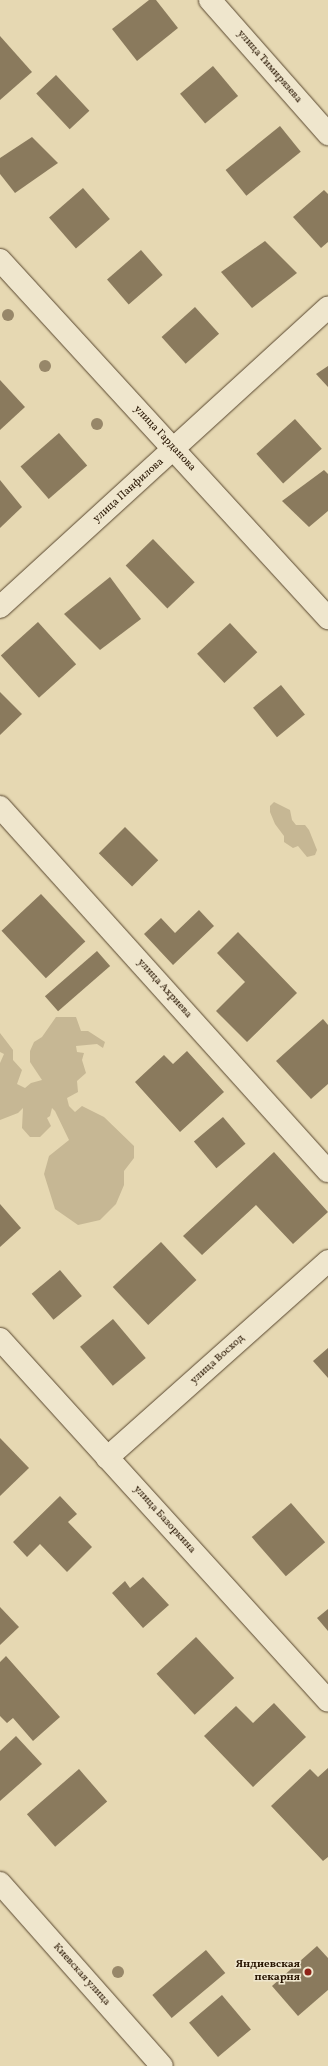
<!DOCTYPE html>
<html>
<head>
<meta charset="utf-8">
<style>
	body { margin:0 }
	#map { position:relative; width:328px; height:2066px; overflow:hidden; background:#e6d8b2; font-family:Vollkorn,serif }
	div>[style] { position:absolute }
	.green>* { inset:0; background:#c6b794 }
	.building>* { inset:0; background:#8a7a5d; transform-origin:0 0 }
	.roads { filter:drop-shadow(0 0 1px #57452d) drop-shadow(0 0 1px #57452d) }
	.minor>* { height:22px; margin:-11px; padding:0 11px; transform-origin:11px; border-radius:11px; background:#efe6cd }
	.tertiary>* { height:22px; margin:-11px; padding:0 11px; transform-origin:11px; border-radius:11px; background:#efe6cd }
	.trees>* { width:12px; height:12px; margin:-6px; border-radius:50%; background:#978769 }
	.dots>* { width:11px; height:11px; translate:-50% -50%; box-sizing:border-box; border:2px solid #efe6cd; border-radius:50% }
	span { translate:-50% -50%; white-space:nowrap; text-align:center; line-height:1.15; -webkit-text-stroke:3px #efe6cd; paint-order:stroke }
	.street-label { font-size:11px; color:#271401 }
	.poi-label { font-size:11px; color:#271401; font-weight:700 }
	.right { translate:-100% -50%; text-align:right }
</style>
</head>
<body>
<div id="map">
	<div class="green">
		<i style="clip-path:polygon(274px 802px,290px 810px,292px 820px,296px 825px,305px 825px,309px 830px,317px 850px,315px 855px,307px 857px,298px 846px,293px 848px,284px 842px,284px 836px,275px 824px,270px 812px,270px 806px)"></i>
		<i style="clip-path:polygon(56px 1017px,76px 1017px,81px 1031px,88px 1031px,105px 1042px,103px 1048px,97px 1044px,76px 1046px,77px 1052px,84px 1053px,82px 1060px,86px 1073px,77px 1081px,78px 1092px,67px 1098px,69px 1106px,75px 1112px,82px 1106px,104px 1117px,134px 1146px,134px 1158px,124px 1171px,124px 1185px,116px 1204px,100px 1220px,78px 1225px,55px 1209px,44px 1174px,49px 1156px,69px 1140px,55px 1111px,52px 1108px,50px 1116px,47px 1118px,51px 1126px,40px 1137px,30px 1137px,22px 1128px,23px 1108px,18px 1113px,0 1120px,0 1063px,4px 1054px,0 1052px,0 1033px,13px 1050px,13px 1060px,22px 1070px,17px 1084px,25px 1088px,31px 1083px,42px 1080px,30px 1062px,30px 1051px,34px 1042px,42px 1037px)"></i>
	</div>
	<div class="building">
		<i style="clip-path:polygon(149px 0,156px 0,178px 28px,137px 61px,112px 29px)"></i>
		<i style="clip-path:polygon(0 36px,32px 72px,0 100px)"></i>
		<i style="left:213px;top:66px;width:39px;height:43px;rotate:50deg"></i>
		<i style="left:56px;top:75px;width:49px;height:27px;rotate:47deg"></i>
		<i style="left:280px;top:126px;width:33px;height:70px;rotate:51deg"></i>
		<i style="clip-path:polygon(32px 137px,58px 163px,15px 193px,0 174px,0 158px)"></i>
		<i style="left:83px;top:188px;width:41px;height:45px;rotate:49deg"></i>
		<i style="clip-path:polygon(324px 190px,328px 194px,328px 242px,321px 248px,293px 217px)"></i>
		<i style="clip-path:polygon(265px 241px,297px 273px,252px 308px,221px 272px)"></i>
		<i style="left:141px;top:250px;width:33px;height:45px;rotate:49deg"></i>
		<i style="left:195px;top:307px;width:36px;height:45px;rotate:48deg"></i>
		<i style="clip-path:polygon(328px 366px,328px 387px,316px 374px)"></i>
		<i style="clip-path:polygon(0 380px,25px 407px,0 430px)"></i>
		<i style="left:295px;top:419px;width:40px;height:52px;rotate:48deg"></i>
		<i style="left:59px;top:433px;width:43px;height:51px;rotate:49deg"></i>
		<i style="clip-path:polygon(324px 470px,328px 474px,328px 511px,309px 527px,282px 501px)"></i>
		<i style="clip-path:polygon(0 480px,22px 507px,0 528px)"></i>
		<i style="left:153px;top:539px;width:60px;height:38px;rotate:46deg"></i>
		<i style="clip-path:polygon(110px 577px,141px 619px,100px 650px,64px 614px)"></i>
		<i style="left:38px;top:622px;width:57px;height:50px;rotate:48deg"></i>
		<i style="left:230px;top:623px;width:40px;height:45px;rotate:47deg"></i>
		<i style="left:281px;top:685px;width:38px;height:36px;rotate:51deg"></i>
		<i style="clip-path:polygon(0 692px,22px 714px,0 735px)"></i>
		<i style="left:125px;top:827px;width:47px;height:37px;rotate:45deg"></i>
		<i style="left:41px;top:894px;width:65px;height:54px;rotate:47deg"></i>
		<i style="clip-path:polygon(199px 910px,214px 926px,173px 965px,144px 934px,161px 918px,175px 933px)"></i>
		<i style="clip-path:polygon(238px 932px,297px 993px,247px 1042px,216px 1011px,245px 982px,217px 953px)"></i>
		<i style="left:97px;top:951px;width:20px;height:69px;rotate:49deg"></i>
		<i style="clip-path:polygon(323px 1019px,328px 1025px,328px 1084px,311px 1099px,276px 1061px)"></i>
		<i style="clip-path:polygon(187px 1051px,224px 1092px,180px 1132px,135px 1082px,164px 1055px,173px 1064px)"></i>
		<i style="left:223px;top:1117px;width:35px;height:38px;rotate:50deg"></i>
		<i style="clip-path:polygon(274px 1152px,328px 1212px,293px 1244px,256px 1205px,202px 1255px,183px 1236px)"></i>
		<i style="clip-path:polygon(0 1204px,21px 1228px,0 1247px)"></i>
		<i style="left:161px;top:1242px;width:52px;height:66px;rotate:47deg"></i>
		<i style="left:60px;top:1270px;width:34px;height:37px;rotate:50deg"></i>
		<i style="left:113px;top:1319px;width:51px;height:43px;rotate:50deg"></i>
		<i style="clip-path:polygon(328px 1348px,328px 1378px,313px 1361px)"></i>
		<i style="clip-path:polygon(0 1438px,29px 1468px,0 1496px)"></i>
		<i style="clip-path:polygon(60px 1496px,77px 1514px,68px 1522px,92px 1547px,67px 1572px,40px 1544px,27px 1557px,13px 1542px)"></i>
		<i style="left:291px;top:1503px;width:52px;height:52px;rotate:49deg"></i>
		<i style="clip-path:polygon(143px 1577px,169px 1605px,143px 1628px,112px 1593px,125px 1581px,130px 1588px)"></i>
		<i style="clip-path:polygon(0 1607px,19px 1627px,0 1645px)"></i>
		<i style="clip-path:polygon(328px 1609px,328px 1631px,317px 1618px)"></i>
		<i style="left:196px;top:1637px;width:56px;height:54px;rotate:47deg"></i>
		<i style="clip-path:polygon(6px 1656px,60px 1717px,33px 1741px,13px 1718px,7px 1723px,0 1716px,0 1662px)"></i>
		<i style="clip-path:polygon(274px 1703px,306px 1737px,253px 1787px,204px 1736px,236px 1706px,253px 1723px)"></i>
		<i style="clip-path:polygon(16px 1736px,42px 1764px,0 1801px,0 1751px)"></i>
		<i style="clip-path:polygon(328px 1768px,328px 1857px,323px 1861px,271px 1806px,310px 1769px,318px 1777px)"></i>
		<i style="left:79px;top:1769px;width:43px;height:69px;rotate:49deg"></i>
		<i style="clip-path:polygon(317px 1946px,328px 1958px,328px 1990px,298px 2016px,272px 1986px)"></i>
		<i style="left:206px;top:1950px;width:30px;height:70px;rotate:50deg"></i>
		<i style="left:222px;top:1995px;width:45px;height:43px;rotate:50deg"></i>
	</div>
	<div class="roads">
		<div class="minor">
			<i style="left:210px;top:0;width:179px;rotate:48.6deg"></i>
			<i style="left:0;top:807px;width:490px;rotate:48deg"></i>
			<i style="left:107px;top:1458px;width:296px;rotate:-41.7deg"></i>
			<i style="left:0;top:1883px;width:244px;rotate:48.5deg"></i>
		</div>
		<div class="tertiary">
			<i style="left:0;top:260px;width:486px;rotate:47.5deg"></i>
			<i style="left:0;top:607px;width:444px;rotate:-42.4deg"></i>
			<i style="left:0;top:1339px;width:488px;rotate:47.8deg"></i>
		</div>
	</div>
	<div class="trees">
		<i style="left:8px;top:315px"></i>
		<i style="left:45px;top:366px"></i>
		<i style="left:97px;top:424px"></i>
		<i style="left:118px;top:1972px"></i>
	</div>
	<div class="dots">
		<i style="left:308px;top:1972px;background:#8f2418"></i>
	</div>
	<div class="street-label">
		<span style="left:269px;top:67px;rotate:49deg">улица Тимирязева</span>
		<span style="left:164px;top:439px;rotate:47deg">улица Гарданова</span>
		<span style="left:129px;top:491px;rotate:-42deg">улица Панфилова</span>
		<span style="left:164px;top:989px;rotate:48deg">улица Ахриева</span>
		<span style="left:218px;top:1360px;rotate:-42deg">улица Восход</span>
		<span style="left:164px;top:1520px;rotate:48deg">улица Базоркина</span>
		<span style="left:81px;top:1975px;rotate:48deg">Киевская улица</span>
	</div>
	<div class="poi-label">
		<span class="right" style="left:300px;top:1972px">Яндиевская<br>пекарня</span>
	</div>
</div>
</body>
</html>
